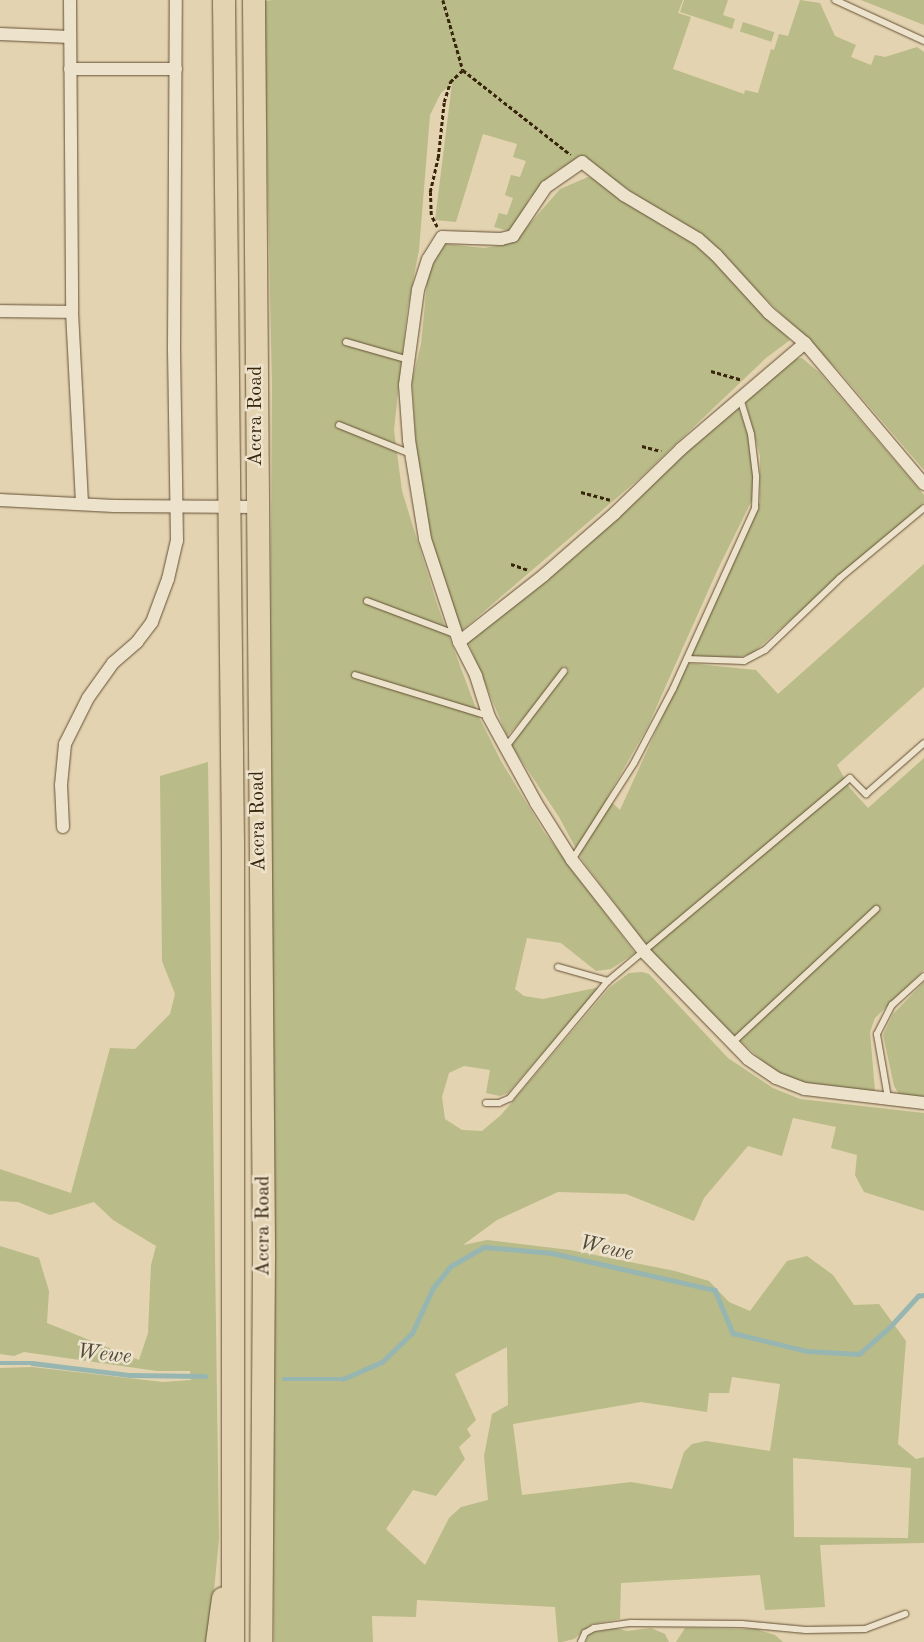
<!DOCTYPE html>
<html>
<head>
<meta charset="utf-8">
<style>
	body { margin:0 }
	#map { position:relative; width:924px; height:1642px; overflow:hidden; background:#e4d3b0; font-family:"Old Standard TT",serif }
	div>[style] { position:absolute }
	.green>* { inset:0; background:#b9bb88; transform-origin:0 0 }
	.stream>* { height:4.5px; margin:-2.25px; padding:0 2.25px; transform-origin:2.25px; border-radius:2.25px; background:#97b6b2 }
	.path>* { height:2.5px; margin-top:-1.25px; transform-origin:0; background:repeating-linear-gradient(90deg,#38250c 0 4px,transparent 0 6.5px) }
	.roads { filter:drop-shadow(0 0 1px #635035) drop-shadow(0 0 1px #635035) }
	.lane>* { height:6px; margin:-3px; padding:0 3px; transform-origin:3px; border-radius:3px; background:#ede2cc }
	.street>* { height:12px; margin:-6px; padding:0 6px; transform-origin:6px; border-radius:6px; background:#ede2cc }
	.highway>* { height:22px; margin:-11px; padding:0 11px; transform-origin:11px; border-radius:11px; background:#e4d3b0 }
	span { translate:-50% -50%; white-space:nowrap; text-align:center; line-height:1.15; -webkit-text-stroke:5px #ede2cc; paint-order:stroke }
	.street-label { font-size:20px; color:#38250c }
	.water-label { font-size:21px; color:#504936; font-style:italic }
</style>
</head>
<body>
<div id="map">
	<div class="green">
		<i style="clip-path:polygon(evenodd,274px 0,683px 0,678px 13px,691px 17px,673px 69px,744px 94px,745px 90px,758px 93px,771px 49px,774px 50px,779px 34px,788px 36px,800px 0,820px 3px,835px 36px,856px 45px,851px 57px,871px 65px,875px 55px,885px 57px,917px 47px,924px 52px,924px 470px,838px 370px,717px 251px,581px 157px,556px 171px,529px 199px,517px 225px,509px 231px,494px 227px,499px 213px,507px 215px,513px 198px,505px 195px,511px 175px,520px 177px,526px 161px,513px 157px,517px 144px,483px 134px,456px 222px,435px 220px,452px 83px,441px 93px,430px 115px,419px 250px,407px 312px,394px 430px,402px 491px,438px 607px,480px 719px,501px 761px,544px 832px,635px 953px,611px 969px,596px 971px,561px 943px,527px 938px,515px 989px,524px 996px,543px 999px,600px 987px,508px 1093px,500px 1096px,486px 1093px,490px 1070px,464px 1066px,449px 1073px,442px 1097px,445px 1119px,462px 1130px,482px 1131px,501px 1115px,610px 987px,629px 973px,642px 972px,649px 974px,728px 1058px,773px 1088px,800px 1099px,924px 1113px,924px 1211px,864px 1192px,855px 1175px,857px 1155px,831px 1148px,836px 1127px,793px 1118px,782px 1156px,748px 1146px,704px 1198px,694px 1221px,626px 1194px,558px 1192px,497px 1220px,463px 1245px,487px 1240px,570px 1250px,675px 1271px,709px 1281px,729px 1302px,750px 1311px,787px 1261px,807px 1256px,833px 1275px,854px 1305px,879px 1304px,906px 1341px,898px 1444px,916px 1459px,924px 1457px,924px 1543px,820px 1545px,825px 1607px,765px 1610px,760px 1575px,621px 1583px,620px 1619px,592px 1624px,574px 1639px,562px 1642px,558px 1642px,555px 1607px,417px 1600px,416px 1617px,372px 1616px,373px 1642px,274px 1642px,269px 819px,272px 387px,264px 1px,274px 0,507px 1347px,508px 1405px,492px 1414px,484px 1456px,488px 1500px,461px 1507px,449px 1518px,425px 1565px,386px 1529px,413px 1490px,436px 1496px,465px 1459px,459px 1447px,471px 1436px,467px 1429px,476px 1420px,455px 1374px,507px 1347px,274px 0,732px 1377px,780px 1384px,770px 1451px,706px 1441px,692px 1444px,684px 1452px,672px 1489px,631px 1482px,522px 1495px,513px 1424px,641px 1402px,707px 1412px,709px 1393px,729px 1393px,732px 1377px,274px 0,793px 1458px,911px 1468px,908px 1538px,794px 1537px,793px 1458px)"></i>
		<i style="clip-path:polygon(684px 0,728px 0,723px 15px,735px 19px,732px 29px,680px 12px)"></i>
		<i style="clip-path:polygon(861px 0,924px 0,924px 25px)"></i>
		<i style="left:743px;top:22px;width:33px;height:10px;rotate:18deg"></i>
		<i style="clip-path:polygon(588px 177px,596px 179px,702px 248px,790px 340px,766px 358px,640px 478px,461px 631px,431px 546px,416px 443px,412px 381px,421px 344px,428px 273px,445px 244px,484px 248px,502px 245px,519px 236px,560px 189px)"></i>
		<i style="clip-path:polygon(802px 358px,820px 373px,924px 495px,924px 503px,753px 653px,737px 658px,690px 657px,760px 502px,760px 456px,745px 400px,795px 359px)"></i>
		<i style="clip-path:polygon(738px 406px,749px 438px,754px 474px,752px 500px,717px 571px,648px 726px,607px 798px,620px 810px,687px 663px,756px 670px,778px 694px,924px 564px,924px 687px,837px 765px,850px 788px,868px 808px,924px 758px,924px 970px,875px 1018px,870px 1032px,875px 1091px,799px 1082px,784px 1076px,766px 1064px,707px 1011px,648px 947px,582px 860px,559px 817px,511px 745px,569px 670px,564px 666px,545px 694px,507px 736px,468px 642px)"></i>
		<i style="clip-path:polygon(208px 762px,219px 1539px,209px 1642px,0 1642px,0 1368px,32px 1367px,163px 1382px,191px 1380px,190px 1371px,157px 1371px,24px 1352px,14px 1356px,0 1354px,0 1246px,39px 1258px,49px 1291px,47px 1323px,139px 1360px,148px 1333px,151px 1265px,156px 1246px,113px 1220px,94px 1202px,50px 1215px,18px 1202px,0 1201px,0 1169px,71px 1193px,110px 1048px,135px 1049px,170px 1014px,175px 994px,162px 961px,160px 776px)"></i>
		<i style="clip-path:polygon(924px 982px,924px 1097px,899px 1094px,894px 1086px,883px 1035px,893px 1014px)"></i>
		<i style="clip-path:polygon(615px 1628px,627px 1631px,651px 1628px,665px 1634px,669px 1642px,586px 1642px,590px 1633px)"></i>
		<i style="clip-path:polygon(685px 1628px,756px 1629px,775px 1635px,783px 1642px,676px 1642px)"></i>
	</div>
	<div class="stream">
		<i style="left:0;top:1363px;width:32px"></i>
		<i style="left:32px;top:1363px;width:99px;rotate:7deg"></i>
		<i style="left:130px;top:1375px;width:75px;rotate:0.8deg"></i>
		<i style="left:284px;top:1379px;width:59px"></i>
		<i style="left:343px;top:1379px;width:43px;rotate:-23.6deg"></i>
		<i style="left:382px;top:1362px;width:42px;rotate:-44deg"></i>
		<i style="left:412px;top:1333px;width:50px;rotate:-65deg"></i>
		<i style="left:433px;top:1288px;width:28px;rotate:-51deg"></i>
		<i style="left:451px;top:1266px;width:38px;rotate:-30deg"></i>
		<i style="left:484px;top:1247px;width:68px;rotate:5deg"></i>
		<i style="left:552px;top:1253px;width:167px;rotate:12.8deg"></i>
		<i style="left:715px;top:1290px;width:47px;rotate:67.3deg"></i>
		<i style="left:733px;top:1333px;width:76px;rotate:13.7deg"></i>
		<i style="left:807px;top:1351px;width:52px;rotate:3.3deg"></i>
		<i style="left:859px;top:1354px;width:38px;rotate:-41deg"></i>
		<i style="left:888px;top:1329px;width:45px;rotate:-47.7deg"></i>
		<i style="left:918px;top:1296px;width:6px;rotate:-9deg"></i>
	</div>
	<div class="path">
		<i style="left:443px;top:0;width:73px;rotate:74.1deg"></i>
		<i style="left:463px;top:70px;width:137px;rotate:38.2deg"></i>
		<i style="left:437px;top:227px;width:13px;rotate:-117deg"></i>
		<i style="left:431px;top:215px;width:23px;rotate:-92deg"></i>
		<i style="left:430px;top:192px;width:35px;rotate:-77deg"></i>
		<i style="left:438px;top:158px;width:56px;rotate:-83.9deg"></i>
		<i style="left:444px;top:102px;width:21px;rotate:-73deg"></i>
		<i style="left:450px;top:82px;width:18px;rotate:-43deg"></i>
		<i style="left:711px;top:371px;width:32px;rotate:16deg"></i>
		<i style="left:642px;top:446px;width:20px;rotate:15deg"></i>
		<i style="left:581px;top:492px;width:30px;rotate:15deg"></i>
		<i style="left:511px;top:564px;width:18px;rotate:19deg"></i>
	</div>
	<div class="roads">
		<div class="lane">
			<i style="left:835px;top:0;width:98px;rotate:24.7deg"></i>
			<i style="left:346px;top:342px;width:66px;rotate:15.9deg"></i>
			<i style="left:339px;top:425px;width:78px;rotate:21.9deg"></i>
			<i style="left:367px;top:601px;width:94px;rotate:20.6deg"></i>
			<i style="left:687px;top:659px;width:57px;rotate:2deg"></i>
			<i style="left:744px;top:661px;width:24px;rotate:-28deg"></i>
			<i style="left:765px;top:650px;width:104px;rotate:-43.8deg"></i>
			<i style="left:840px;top:578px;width:109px;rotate:-39.8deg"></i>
			<i style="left:355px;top:675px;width:139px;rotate:17.1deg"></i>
			<i style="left:505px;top:748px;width:97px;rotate:-52.5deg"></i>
			<i style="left:572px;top:860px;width:115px;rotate:-57.4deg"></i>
			<i style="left:634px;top:763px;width:84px;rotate:-62.2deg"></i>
			<i style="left:673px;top:689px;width:199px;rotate:-65.6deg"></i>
			<i style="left:755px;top:508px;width:32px;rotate:-88deg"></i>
			<i style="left:756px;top:476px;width:42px;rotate:-96.8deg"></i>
			<i style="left:751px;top:434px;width:37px;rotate:-107deg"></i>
			<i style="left:558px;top:967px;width:52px;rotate:15.6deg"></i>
			<i style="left:732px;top:1043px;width:197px;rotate:-42.9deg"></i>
			<i style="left:888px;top:1098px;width:65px;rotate:-99.8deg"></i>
			<i style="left:877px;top:1034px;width:33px;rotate:-63deg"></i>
			<i style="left:892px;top:1005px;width:43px;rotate:-42.2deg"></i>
			<i style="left:486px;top:1103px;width:13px"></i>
			<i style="left:499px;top:1103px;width:12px;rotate:-24deg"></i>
			<i style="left:510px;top:1098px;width:153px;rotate:-50.1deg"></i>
			<i style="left:608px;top:981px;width:316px;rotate:-40deg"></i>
			<i style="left:850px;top:778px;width:23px;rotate:45deg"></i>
			<i style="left:866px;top:794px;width:77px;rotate:-41.3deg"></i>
			<i style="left:581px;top:1642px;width:10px;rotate:-66deg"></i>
			<i style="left:585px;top:1633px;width:10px;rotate:-29deg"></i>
			<i style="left:594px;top:1628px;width:37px;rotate:-8deg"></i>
			<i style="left:631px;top:1623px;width:111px;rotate:0.5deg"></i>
			<i style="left:742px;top:1624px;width:64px;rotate:5.4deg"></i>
			<i style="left:806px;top:1630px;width:59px;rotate:-1deg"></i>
			<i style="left:865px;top:1629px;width:43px;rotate:-20.6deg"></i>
		</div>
		<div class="street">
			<i style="left:70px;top:0;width:312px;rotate:89.6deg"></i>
			<i style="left:72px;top:312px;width:192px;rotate:87deg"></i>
			<i style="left:0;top:34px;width:70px;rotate:2.5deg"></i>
			<i style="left:70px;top:69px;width:106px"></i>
			<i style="left:0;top:311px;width:72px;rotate:0.8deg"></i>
			<i style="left:924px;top:484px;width:185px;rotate:-130.2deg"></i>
			<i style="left:805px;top:343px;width:47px;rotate:-140.2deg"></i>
			<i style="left:769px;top:313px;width:79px;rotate:-132.4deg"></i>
			<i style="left:716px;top:255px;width:24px;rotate:-138deg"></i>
			<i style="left:698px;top:239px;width:86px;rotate:-149.3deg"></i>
			<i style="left:624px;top:195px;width:53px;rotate:-141.8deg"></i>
			<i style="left:582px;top:162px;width:44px;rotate:145.2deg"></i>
			<i style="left:546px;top:187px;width:59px;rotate:124deg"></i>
			<i style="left:513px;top:236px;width:12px;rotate:166deg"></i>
			<i style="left:501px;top:239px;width:59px;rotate:-178.1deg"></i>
			<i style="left:442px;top:237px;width:26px;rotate:122deg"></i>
			<i style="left:428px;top:259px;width:33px;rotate:108deg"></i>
			<i style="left:418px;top:290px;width:96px;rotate:97.8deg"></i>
			<i style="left:405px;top:385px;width:55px;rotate:85.8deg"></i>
			<i style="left:409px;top:440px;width:100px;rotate:80.8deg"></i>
			<i style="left:425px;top:539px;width:108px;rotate:71.7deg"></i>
			<i style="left:459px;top:642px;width:38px;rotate:63deg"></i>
			<i style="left:476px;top:676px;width:43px;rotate:72.4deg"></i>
			<i style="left:489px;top:717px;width:98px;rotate:61.3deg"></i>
			<i style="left:536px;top:803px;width:67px;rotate:57.7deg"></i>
			<i style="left:572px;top:860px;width:118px;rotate:51.9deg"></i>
			<i style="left:645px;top:953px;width:148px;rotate:45.8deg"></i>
			<i style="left:748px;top:1059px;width:34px;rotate:34deg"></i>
			<i style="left:776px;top:1078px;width:31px;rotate:21deg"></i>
			<i style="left:805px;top:1089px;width:120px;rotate:6.7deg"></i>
			<i style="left:0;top:500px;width:114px;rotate:3deg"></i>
			<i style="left:114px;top:506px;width:142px;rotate:0.4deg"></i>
			<i style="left:459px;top:642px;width:108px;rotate:-38.2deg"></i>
			<i style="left:544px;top:575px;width:94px;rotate:-41.1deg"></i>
			<i style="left:615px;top:513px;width:92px;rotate:-44.1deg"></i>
			<i style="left:681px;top:449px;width:163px;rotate:-40.5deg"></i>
			<i style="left:63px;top:827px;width:42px;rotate:-92.7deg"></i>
			<i style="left:61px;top:785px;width:41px;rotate:-84.4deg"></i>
			<i style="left:65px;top:744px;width:51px;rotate:-63.4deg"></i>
			<i style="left:88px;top:698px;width:43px;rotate:-54.5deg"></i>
			<i style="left:113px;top:663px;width:32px;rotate:-41deg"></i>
			<i style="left:137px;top:642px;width:25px;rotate:-53deg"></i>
			<i style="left:152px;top:622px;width:46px;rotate:-69.6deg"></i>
			<i style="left:168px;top:579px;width:39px;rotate:-77deg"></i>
			<i style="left:177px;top:541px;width:195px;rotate:-90.9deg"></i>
			<i style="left:174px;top:346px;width:346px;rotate:-89.7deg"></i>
		</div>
		<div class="highway">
			<i style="left:224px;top:0;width:842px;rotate:89.39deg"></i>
			<i style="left:233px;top:842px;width:800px;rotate:90deg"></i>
			<i style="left:254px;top:0;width:1258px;rotate:89.54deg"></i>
			<i style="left:264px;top:1258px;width:384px;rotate:90.4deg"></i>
			<i style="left:217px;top:1642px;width:44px;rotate:-82.2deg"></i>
		</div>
	</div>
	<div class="street-label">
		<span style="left:256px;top:416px;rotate:-90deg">Accra Road</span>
		<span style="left:259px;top:821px;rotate:-91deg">Accra Road</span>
		<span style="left:264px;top:1226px;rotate:-90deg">Accra Road</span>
	</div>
	<div class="water-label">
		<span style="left:606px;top:1249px;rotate:13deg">Wewe</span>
		<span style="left:104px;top:1355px;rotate:6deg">Wewe</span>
	</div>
</div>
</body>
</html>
